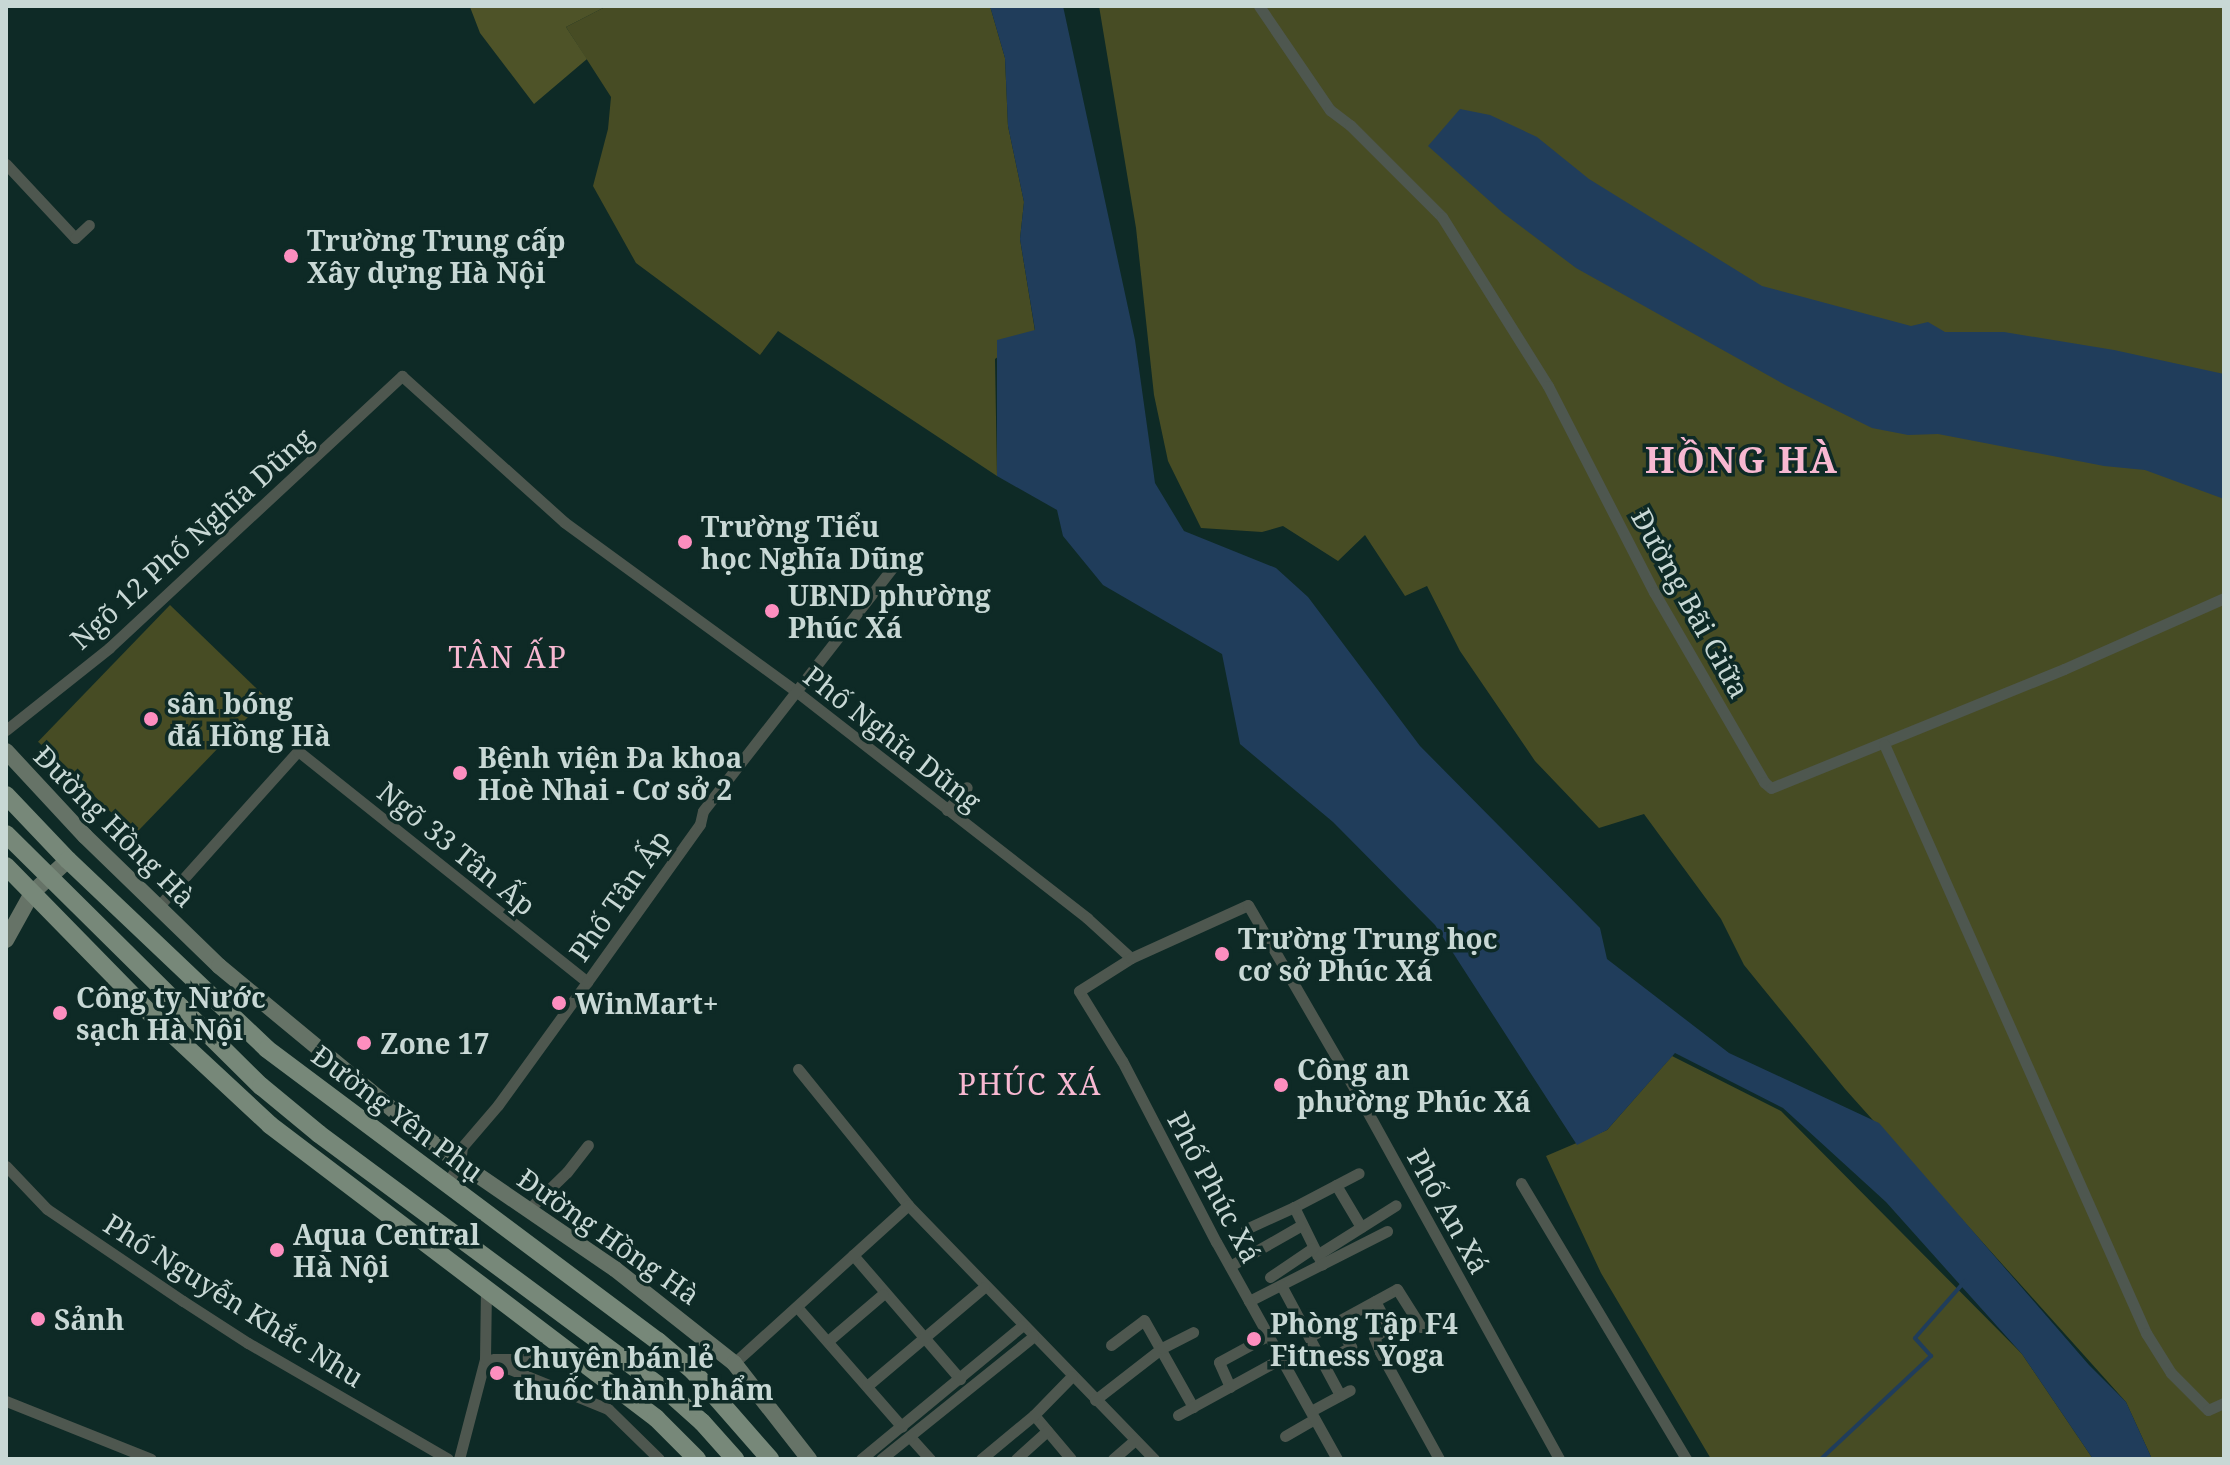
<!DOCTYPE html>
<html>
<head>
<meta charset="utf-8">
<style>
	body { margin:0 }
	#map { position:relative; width:2230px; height:1465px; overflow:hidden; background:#0e2a26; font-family:"Noto Serif",serif }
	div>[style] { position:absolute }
	.green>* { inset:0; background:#474c24; transform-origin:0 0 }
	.forest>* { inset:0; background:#4e5328 }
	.water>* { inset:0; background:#203d5b }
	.stream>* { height:4px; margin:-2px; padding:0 2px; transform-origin:2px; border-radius:2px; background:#203d5b }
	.street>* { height:11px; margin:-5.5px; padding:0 5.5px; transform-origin:5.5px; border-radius:5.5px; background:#4e574f }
	.secondary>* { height:16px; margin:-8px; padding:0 8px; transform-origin:8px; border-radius:8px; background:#667367 }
	.primary>* { height:18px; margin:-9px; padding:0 9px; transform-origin:9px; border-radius:9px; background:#778879 }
	.dots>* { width:22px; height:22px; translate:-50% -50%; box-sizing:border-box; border:4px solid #0e2a26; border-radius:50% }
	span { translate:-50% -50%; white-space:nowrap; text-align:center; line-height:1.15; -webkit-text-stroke:7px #0e2a26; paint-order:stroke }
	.poi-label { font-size:28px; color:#c8d8d5; font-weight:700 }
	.left { translate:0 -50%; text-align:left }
	.street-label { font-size:28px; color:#c8d8d5 }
	.neighbourhood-label { font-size:30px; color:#f7b8d1; letter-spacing:2px }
	.district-label { font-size:36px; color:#f7b8d1; font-weight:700; letter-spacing:2px }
	.frame { position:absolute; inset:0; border:8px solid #c8d8d5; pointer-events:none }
</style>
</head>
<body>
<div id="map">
	<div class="green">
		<i style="clip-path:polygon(607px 6px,990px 6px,1005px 58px,1008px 126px,1024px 202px,1020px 239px,1035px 331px,995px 359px,997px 476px,778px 331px,760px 355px,636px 263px,593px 186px,608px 129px,611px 97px,566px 27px)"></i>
		<i style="clip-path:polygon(1099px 6px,2224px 6px,2224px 1459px,2152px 1459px,2126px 1402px,1845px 1089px,1744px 965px,1721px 919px,1644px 814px,1599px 828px,1535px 761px,1460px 651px,1427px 586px,1405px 596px,1365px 535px,1338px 561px,1283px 526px,1262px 532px,1201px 528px,1168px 461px,1154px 395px,1136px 228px)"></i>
		<i style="left:170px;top:605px;width:134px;height:190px;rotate:44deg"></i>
		<i style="clip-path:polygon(1672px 1056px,1781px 1111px,2022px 1354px,2093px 1459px,1711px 1459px,1601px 1273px,1546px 1156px,1607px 1130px)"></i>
	</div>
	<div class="forest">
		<i style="clip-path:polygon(607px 6px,566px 27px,587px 59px,534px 104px,480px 33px,470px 7px)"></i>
	</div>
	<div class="water">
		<i style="clip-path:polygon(990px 6px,1063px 6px,1135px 340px,1155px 483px,1184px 531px,1276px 568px,1308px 597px,1420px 746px,1600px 928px,1607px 959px,1729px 1053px,1879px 1123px,2089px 1365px,2126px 1402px,2152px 1459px,2093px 1459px,2022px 1354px,1886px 1202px,1783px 1108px,1675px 1053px,1607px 1130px,1577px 1145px,1435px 925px,1333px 822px,1240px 744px,1222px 654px,1103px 585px,1063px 536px,1057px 510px,997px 476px,997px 340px,1035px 330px,1020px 239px,1024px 202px,1008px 126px,1005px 58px)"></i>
		<i style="clip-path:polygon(1460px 109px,1490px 115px,1537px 137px,1589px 179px,1762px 286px,1911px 326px,1928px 322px,1945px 332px,2004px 332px,2114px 350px,2224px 374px,2224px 499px,2145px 470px,2104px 466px,1938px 434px,1908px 435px,1872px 428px,1787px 386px,1576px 268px,1503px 213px,1428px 146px)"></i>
	</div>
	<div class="stream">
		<i style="left:1821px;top:1459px;width:151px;rotate:-43.1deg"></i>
		<i style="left:1931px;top:1356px;width:24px;rotate:-132deg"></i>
		<i style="left:1915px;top:1338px;width:76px;rotate:-48.7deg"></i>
	</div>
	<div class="street">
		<i style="left:1259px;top:6px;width:126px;rotate:55.7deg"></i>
		<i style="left:1330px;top:110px;width:25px;rotate:37deg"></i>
		<i style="left:1350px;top:125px;width:130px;rotate:45deg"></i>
		<i style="left:1442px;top:217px;width:199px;rotate:57.9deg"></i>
		<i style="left:1548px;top:386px;width:232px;rotate:62.8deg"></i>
		<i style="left:1654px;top:592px;width:220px;rotate:59.9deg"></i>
		<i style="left:1764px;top:782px;width:9px;rotate:41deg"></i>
		<i style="left:1771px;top:788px;width:316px;rotate:-22.1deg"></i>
		<i style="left:2064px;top:669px;width:175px;rotate:-23.9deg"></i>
		<i style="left:6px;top:164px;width:101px;rotate:47deg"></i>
		<i style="left:75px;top:238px;width:19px;rotate:-43deg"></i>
		<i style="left:6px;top:730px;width:132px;rotate:-38.5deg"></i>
		<i style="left:109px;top:648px;width:400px;rotate:-42.9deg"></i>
		<i style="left:402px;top:376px;width:218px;rotate:42deg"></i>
		<i style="left:564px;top:522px;width:288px;rotate:36.1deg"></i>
		<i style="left:797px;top:692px;width:368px;rotate:37.9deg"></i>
		<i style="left:1087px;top:918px;width:59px;rotate:42.3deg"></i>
		<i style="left:1884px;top:744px;width:645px;rotate:66.02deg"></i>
		<i style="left:2146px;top:1333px;width:47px;rotate:58deg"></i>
		<i style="left:2171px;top:1373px;width:52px;rotate:45deg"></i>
		<i style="left:2208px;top:1410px;width:17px;rotate:-24deg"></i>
		<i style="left:947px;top:810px;width:30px;rotate:-49deg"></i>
		<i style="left:158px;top:907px;width:210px;rotate:-48.1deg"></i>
		<i style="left:298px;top:751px;width:370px;rotate:38.6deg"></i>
		<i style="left:798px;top:1069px;width:175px;rotate:51deg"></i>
		<i style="left:908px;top:1205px;width:354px;rotate:45.9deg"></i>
		<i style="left:6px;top:1166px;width:59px;rotate:46.4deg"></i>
		<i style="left:47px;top:1209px;width:164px;rotate:34.1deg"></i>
		<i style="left:183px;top:1301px;width:77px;rotate:32.9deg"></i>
		<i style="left:248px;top:1343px;width:231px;rotate:30.1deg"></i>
		<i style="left:447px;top:1183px;width:24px;rotate:-57deg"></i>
		<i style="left:460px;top:1163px;width:16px;rotate:-83deg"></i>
		<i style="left:462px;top:1147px;width:55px;rotate:-49.4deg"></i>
		<i style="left:498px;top:1105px;width:152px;rotate:-54.1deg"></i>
		<i style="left:587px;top:982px;width:194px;rotate:-54.4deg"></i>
		<i style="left:700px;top:824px;width:13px;rotate:-77deg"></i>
		<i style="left:703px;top:811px;width:322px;rotate:-52.1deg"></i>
		<i style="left:1521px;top:1183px;width:322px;rotate:59.1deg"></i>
		<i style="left:1336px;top:1185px;width:49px;rotate:59.2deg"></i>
		<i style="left:1294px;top:1207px;width:73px;rotate:-27.6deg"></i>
		<i style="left:528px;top:1210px;width:54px;rotate:-44.3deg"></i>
		<i style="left:567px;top:1172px;width:34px;rotate:-52deg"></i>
		<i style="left:1246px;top:1229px;width:53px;rotate:-24.6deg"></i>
		<i style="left:1294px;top:1207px;width:64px;rotate:63.8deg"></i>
		<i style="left:1322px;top:1264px;width:82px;rotate:153.1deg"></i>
		<i style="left:853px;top:1255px;width:164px;rotate:49.2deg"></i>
		<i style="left:1317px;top:1255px;width:93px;rotate:-32.3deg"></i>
		<i style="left:1322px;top:1264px;width:73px;rotate:-26.9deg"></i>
		<i style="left:1230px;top:1266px;width:81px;rotate:-29.7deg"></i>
		<i style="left:1270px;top:1277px;width:52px;rotate:-34deg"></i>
		<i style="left:1281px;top:1285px;width:125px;rotate:61.8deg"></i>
		<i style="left:1375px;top:1301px;width:30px;rotate:62deg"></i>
		<i style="left:1389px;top:1327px;width:18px;rotate:146deg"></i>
		<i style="left:1374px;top:1337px;width:16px;rotate:68deg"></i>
		<i style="left:1380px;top:1352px;width:122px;rotate:61.1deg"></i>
		<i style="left:797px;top:1307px;width:159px;rotate:48.8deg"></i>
		<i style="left:1309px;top:1337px;width:100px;rotate:-28.6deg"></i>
		<i style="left:1397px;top:1289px;width:45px;rotate:57.7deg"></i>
		<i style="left:828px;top:1341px;width:72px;rotate:-40.5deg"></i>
		<i style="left:1111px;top:1345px;width:41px;rotate:-37.1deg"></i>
		<i style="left:1144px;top:1320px;width:100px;rotate:60.6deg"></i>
		<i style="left:485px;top:1359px;width:133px;rotate:22.1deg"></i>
		<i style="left:608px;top:1409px;width:71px;rotate:44.4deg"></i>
		<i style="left:493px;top:1359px;width:40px"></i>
		<i style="left:533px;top:1359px;width:33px;rotate:-16deg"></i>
		<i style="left:1322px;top:1362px;width:33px;rotate:-27deg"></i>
		<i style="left:1351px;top:1347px;width:29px;rotate:-121deg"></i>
		<i style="left:734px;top:1363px;width:235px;rotate:-42.2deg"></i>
		<i style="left:867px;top:1386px;width:153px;rotate:-40.2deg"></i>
		<i style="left:1230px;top:1387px;width:27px;rotate:-114deg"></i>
		<i style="left:1219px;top:1362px;width:57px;rotate:-28.4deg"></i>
		<i style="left:1095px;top:1400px;width:85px;rotate:-37.8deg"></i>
		<i style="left:1162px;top:1348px;width:35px;rotate:-27deg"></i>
		<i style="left:6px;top:1401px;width:156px;rotate:21.8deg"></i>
		<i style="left:1311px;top:1411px;width:44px;rotate:-28.3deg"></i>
		<i style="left:1034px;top:1415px;width:57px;rotate:49.9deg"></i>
		<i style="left:1178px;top:1415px;width:119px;rotate:-28.7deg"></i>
		<i style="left:1285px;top:1436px;width:34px;rotate:-30deg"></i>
		<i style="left:910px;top:1437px;width:30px;rotate:48deg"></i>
		<i style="left:459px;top:1459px;width:103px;rotate:-75.4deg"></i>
		<i style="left:485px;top:1359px;width:69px;rotate:-89.2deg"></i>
		<i style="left:861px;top:1459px;width:209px;rotate:-39.6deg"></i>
		<i style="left:881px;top:1459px;width:195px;rotate:-38.8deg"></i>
		<i style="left:981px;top:1459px;width:69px;rotate:-39.7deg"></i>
		<i style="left:1034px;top:1415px;width:54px;rotate:-45.7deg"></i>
		<i style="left:1016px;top:1459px;width:42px;rotate:-42.1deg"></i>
		<i style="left:1113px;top:1459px;width:29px;rotate:-41deg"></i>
		<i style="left:1337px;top:1459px;width:248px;rotate:-119.1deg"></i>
		<i style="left:1216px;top:1242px;width:204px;rotate:-117.4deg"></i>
		<i style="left:1122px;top:1061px;width:82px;rotate:-121.6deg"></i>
		<i style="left:1079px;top:991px;width:62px;rotate:-32.4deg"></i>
		<i style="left:1131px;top:958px;width:128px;rotate:-24.4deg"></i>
		<i style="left:1248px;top:905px;width:215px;rotate:59.9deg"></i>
		<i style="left:1356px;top:1091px;width:420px;rotate:61.1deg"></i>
	</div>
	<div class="secondary">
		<i style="left:6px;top:751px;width:116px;rotate:47.1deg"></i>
		<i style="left:85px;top:836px;width:187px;rotate:44.1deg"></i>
		<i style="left:219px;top:966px;width:292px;rotate:39.6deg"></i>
		<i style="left:444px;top:1152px;width:207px;rotate:34.4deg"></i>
		<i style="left:615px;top:1269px;width:152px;rotate:38.3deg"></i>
		<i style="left:734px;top:1363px;width:122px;rotate:52deg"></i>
		<i style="left:6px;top:940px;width:54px;rotate:-61deg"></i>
		<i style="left:32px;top:893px;width:49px;rotate:-42.5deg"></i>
	</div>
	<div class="primary">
		<i style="left:6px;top:795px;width:90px;rotate:46.4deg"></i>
		<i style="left:68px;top:860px;width:274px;rotate:43.5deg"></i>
		<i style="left:267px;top:1049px;width:488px;rotate:36.8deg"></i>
		<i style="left:658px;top:1341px;width:46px;rotate:40.6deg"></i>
		<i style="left:693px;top:1371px;width:117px;rotate:48.8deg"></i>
		<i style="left:6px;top:834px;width:359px;rotate:44.7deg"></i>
		<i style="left:261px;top:1086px;width:75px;rotate:39.6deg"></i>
		<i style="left:319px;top:1134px;width:442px;rotate:36.5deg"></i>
		<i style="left:674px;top:1397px;width:38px;rotate:42deg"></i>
		<i style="left:702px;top:1422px;width:50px;rotate:48.3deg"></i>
		<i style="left:6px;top:866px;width:213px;rotate:45.6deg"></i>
		<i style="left:155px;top:1018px;width:157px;rotate:42.9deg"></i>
		<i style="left:270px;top:1125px;width:485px;rotate:37.2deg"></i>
		<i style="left:656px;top:1418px;width:58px;rotate:45deg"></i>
	</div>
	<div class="dots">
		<i style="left:291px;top:256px;background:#fd8ebf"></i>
		<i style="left:685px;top:542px;background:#fd8ebf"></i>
		<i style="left:772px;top:611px;background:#fd8ebf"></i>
		<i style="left:151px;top:719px;background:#fd8ebf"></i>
		<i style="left:460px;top:773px;background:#fd8ebf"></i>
		<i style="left:1222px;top:954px;background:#fd8ebf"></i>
		<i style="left:559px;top:1003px;background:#fd8ebf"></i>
		<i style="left:60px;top:1013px;background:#fd8ebf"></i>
		<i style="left:364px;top:1043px;background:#fd8ebf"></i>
		<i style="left:1281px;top:1085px;background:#fd8ebf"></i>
		<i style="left:277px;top:1250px;background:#fd8ebf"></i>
		<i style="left:38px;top:1319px;background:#fd8ebf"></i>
		<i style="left:1254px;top:1339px;background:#fd8ebf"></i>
		<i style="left:497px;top:1373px;background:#fd8ebf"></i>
	</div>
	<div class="poi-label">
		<span class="left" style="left:307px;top:256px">Trường Trung cấp<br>Xây dựng Hà Nội</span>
		<span class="left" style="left:701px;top:542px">Trường Tiểu<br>học Nghĩa Dũng</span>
		<span class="left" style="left:788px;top:611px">UBND phường<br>Phúc Xá</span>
		<span class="left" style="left:167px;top:719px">sân bóng<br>đá Hồng Hà</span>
		<span class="left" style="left:478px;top:773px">Bệnh viện Đa khoa<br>Hoè Nhai - Cơ sở 2</span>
		<span class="left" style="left:1238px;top:954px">Trường Trung học<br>cơ sở Phúc Xá</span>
		<span class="left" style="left:76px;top:1013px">Công ty Nước<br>sạch Hà Nội</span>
		<span class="left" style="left:575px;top:1003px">WinMart+</span>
		<span class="left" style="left:380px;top:1043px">Zone 17</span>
		<span class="left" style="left:1297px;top:1085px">Công an<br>phường Phúc Xá</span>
		<span class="left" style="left:293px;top:1250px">Aqua Central<br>Hà Nội</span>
		<span class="left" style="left:54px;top:1319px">Sảnh</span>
		<span class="left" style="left:1270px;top:1339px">Phòng Tập F4<br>Fitness Yoga</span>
		<span class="left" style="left:513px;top:1373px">Chuyên bán lẻ<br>thuốc thành phẩm</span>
	</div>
	<div class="street-label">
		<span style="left:191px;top:538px;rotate:-42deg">Ngõ 12 Phố Nghĩa Dũng</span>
		<span style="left:1691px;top:603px;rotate:61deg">Đường Bãi Giữa</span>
		<span style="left:893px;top:738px;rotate:38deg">Phố Nghĩa Dũng</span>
		<span style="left:115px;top:826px;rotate:45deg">Đường Hồng Hà</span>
		<span style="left:457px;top:848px;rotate:39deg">Ngõ 33 Tân Ấp</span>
		<span style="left:619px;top:895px;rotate:-55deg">Phố Tân Ấp</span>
		<span style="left:398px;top:1113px;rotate:37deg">Đường Yên Phụ</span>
		<span style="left:1215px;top:1187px;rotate:62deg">Phố Phúc Xá</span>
		<span style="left:1449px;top:1211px;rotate:61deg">Phố An Xá</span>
		<span style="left:609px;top:1236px;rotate:35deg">Đường Hồng Hà</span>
		<span style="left:234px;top:1300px;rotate:32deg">Phố Nguyễn Khắc Nhu</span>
	</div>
	<div class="neighbourhood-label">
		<span style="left:508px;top:657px">TÂN ẤP</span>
		<span style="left:1030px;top:1084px">PHÚC XÁ</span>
	</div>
	<div class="district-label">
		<span style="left:1742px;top:460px">HỒNG HÀ</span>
	</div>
	<div class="frame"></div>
</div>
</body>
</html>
